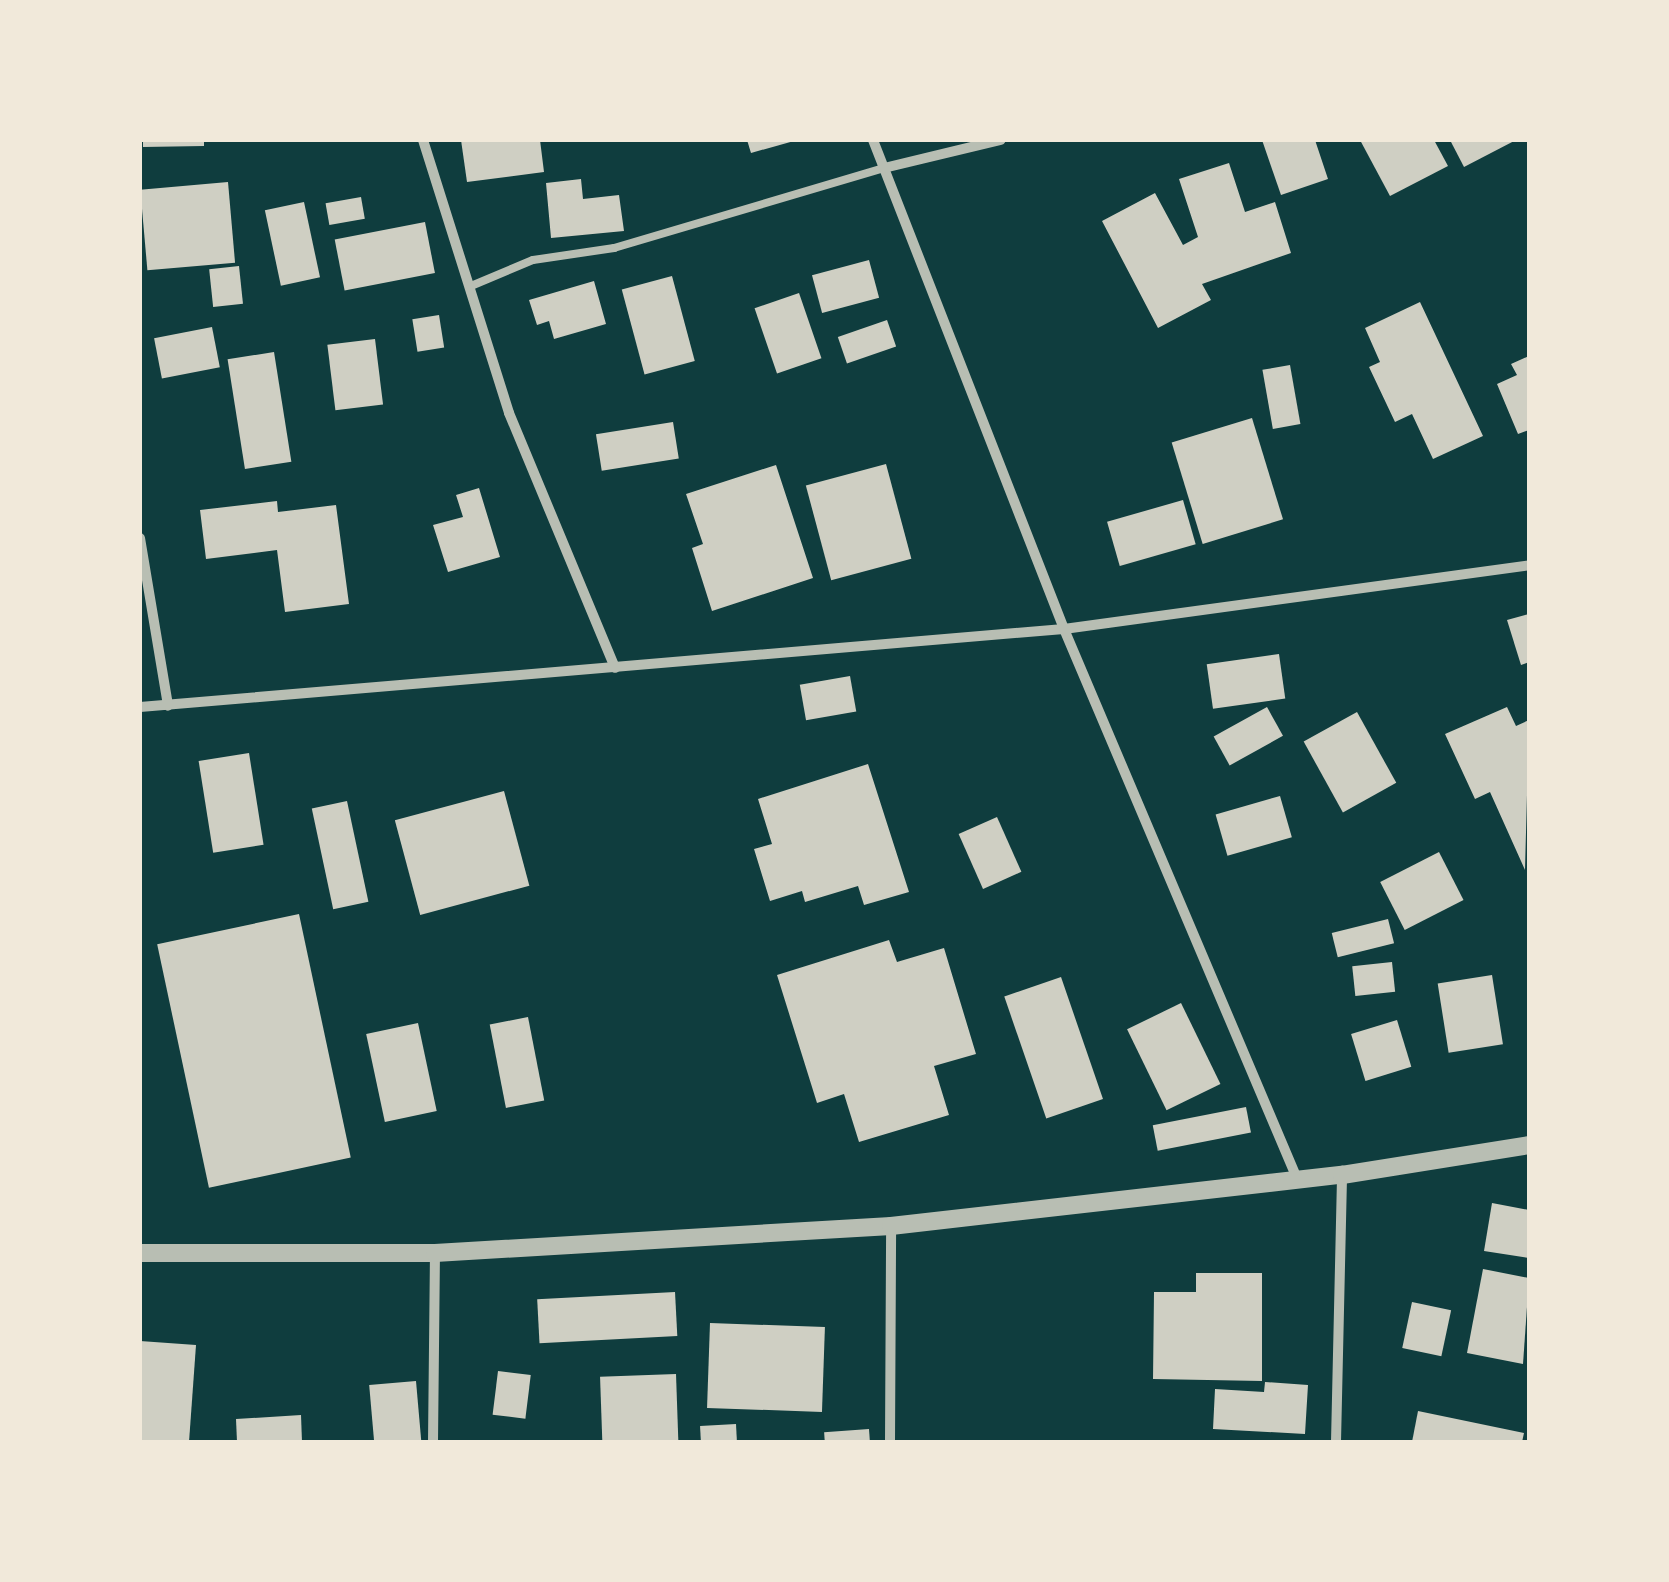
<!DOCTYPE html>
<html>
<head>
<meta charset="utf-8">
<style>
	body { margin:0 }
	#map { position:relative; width:1669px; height:1582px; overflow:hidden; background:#0f3d3e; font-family:"Nunito Sans",sans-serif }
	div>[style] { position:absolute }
	.building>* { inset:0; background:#cfcfc3; transform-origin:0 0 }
	.service>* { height:8px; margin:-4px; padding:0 4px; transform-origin:4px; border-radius:4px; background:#b8beb3 }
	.minor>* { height:10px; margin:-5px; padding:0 5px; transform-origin:5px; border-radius:5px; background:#b8beb3 }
	.tertiary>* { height:18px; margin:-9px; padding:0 9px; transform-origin:9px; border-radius:9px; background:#b8beb3 }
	span { translate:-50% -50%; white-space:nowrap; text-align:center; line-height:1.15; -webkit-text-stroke:9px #f1e9da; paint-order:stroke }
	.frame { position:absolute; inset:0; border:142px solid #f1e9da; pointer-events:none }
</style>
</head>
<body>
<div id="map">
	<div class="building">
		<i style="clip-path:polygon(143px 140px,204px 140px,204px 146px,143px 147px)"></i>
		<i style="clip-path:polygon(461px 140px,540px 140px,544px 172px,467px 182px)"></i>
		<i style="clip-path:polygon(747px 140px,794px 140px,794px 141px,751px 153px)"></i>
		<i style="clip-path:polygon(1262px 140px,1315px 140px,1328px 179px,1281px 195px)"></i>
		<i style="clip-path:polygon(1360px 140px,1434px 140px,1448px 166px,1390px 196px)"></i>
		<i style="clip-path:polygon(1450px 140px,1516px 140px,1464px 167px)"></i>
		<i style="clip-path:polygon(1229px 163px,1245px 212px,1275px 202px,1291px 253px,1202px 284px,1211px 300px,1158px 328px,1102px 221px,1155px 193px,1183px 245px,1198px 237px,1179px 179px)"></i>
		<i style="clip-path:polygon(581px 179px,583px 199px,619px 195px,624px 231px,551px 238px,546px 183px)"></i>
		<i style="left:228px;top:182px;width:81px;height:88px;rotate:85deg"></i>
		<i style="left:361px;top:197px;width:22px;height:36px;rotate:80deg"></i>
		<i style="left:304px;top:202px;width:77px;height:40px;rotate:78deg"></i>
		<i style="left:425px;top:222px;width:52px;height:92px;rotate:79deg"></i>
		<i style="left:869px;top:260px;width:39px;height:59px;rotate:75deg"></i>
		<i style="left:239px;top:266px;width:38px;height:30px;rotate:84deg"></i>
		<i style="left:672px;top:276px;width:88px;height:52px;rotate:75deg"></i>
		<i style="clip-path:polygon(594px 281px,606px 324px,554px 339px,549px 321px,537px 325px,529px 300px)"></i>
		<i style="left:799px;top:293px;width:69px;height:47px;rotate:71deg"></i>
		<i style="clip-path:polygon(1420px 302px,1483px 436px,1433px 459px,1412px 414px,1395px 422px,1369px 367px,1380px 362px,1365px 328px)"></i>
		<i style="left:439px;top:315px;width:33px;height:27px;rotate:81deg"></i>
		<i style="left:887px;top:320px;width:28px;height:52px;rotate:71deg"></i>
		<i style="left:212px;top:327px;width:41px;height:59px;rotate:79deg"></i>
		<i style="left:375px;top:339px;width:66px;height:48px;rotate:83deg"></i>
		<i style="left:274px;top:352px;width:111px;height:47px;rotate:81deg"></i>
		<i style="clip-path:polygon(1529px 356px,1529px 430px,1518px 434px,1497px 384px,1517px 375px,1511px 364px)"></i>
		<i style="left:1290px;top:365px;width:60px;height:28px;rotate:80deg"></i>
		<i style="left:1252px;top:418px;width:106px;height:84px;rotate:73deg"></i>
		<i style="left:673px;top:422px;width:37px;height:78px;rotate:81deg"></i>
		<i style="left:886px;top:464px;width:98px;height:83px;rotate:75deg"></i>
		<i style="clip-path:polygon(776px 465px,813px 578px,712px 611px,692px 548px,703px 544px,686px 494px)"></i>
		<i style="clip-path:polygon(479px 488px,500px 557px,448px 572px,433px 525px,463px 517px,456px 495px)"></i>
		<i style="left:1183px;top:500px;width:46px;height:79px;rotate:74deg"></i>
		<i style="clip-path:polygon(277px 501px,278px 512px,336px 505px,349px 604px,285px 612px,277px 550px,206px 559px,200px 510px)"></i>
		<i style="clip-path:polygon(1529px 614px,1529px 662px,1521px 665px,1507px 620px)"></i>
		<i style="left:1279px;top:654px;width:45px;height:73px;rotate:82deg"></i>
		<i style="left:850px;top:676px;width:36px;height:51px;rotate:80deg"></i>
		<i style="left:1267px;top:707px;width:33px;height:61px;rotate:61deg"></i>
		<i style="clip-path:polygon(1507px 707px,1516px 726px,1529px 720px,1525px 870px,1490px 792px,1475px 799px,1445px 734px)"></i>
		<i style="left:1357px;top:712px;width:81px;height:61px;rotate:61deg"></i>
		<i style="left:249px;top:753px;width:93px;height:51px;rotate:81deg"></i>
		<i style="clip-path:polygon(868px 764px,909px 892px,864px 905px,858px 886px,805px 902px,802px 891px,770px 901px,754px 849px,772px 844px,758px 799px)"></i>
		<i style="left:504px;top:791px;width:98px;height:113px;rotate:75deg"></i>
		<i style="left:1280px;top:796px;width:43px;height:67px;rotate:74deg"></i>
		<i style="left:347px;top:801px;width:103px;height:36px;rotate:78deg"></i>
		<i style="left:997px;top:817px;width:60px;height:42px;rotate:66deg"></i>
		<i style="left:1439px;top:852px;width:54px;height:66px;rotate:63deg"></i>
		<i style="left:299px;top:914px;width:249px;height:145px;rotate:78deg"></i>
		<i style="left:1388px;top:919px;width:25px;height:58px;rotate:76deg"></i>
		<i style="clip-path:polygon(889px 940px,897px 962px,944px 948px,976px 1054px,934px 1066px,949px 1115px,859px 1142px,844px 1094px,817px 1103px,777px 975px)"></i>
		<i style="left:1392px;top:962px;width:30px;height:40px;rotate:84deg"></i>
		<i style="left:1492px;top:975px;width:70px;height:55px;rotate:81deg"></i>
		<i style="left:1061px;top:977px;width:129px;height:60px;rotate:71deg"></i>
		<i style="left:1181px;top:1003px;width:90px;height:60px;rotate:64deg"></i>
		<i style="left:528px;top:1017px;width:85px;height:39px;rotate:79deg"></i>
		<i style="left:1397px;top:1020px;width:49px;height:48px;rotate:73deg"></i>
		<i style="left:418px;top:1023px;width:90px;height:53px;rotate:78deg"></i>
		<i style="left:1246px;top:1107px;width:26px;height:95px;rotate:79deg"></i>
		<i style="clip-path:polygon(1492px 1203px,1529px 1210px,1529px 1258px,1484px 1251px)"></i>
		<i style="clip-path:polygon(1483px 1269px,1529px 1278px,1523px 1364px,1467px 1353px)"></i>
		<i style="clip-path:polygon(1196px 1273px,1262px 1273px,1262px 1381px,1153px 1379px,1154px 1292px,1196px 1292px)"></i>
		<i style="left:675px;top:1292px;width:44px;height:138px;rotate:87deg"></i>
		<i style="left:1412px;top:1302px;width:40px;height:47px;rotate:12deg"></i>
		<i style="left:710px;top:1323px;width:115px;height:85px;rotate:2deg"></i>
		<i style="clip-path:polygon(140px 1341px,196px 1345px,189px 1442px,140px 1442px)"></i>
		<i style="left:498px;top:1371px;width:33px;height:44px;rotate:7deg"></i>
		<i style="left:676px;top:1374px;width:68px;height:76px;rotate:88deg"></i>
		<i style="left:416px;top:1381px;width:61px;height:47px;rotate:85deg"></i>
		<i style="clip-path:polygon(1265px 1382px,1308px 1385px,1305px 1434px,1213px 1429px,1215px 1389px,1264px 1392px)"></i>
		<i style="clip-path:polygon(1418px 1411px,1524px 1433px,1522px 1442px,1412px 1442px)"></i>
		<i style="clip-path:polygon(301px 1415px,302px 1442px,237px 1442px,236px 1419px)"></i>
		<i style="left:736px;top:1424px;width:18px;height:36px;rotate:87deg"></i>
		<i style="left:869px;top:1429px;width:13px;height:45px;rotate:86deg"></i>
	</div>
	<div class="service">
		<i style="left:471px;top:286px;width:67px;rotate:-22.8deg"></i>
		<i style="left:533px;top:260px;width:82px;rotate:-8.4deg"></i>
		<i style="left:614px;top:248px;width:282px;rotate:-16.5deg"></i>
	</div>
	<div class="minor">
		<i style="left:423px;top:140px;width:286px;rotate:72.5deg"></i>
		<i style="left:509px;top:413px;width:276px;rotate:67.4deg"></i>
		<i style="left:873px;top:140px;width:525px;rotate:68.66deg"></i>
		<i style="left:1064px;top:629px;width:594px;rotate:67.02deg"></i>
		<i style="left:884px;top:168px;width:120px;rotate:-13.5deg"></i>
		<i style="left:140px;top:538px;width:170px;rotate:80.5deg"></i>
		<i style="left:140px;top:707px;width:927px;rotate:-4.83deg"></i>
		<i style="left:1064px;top:629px;width:469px;rotate:-7.8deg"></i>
		<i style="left:433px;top:1442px;width:189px;rotate:-89.4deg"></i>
		<i style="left:890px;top:1442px;width:216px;rotate:-89.7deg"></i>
		<i style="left:1336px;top:1442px;width:267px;rotate:-88.7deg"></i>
	</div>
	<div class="tertiary">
		<i style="left:140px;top:1253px;width:295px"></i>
		<i style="left:435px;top:1253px;width:457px;rotate:-3.4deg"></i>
		<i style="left:891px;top:1226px;width:454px;rotate:-6.5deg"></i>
		<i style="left:1342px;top:1175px;width:189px;rotate:-9.1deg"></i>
	</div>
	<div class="frame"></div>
</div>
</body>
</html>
